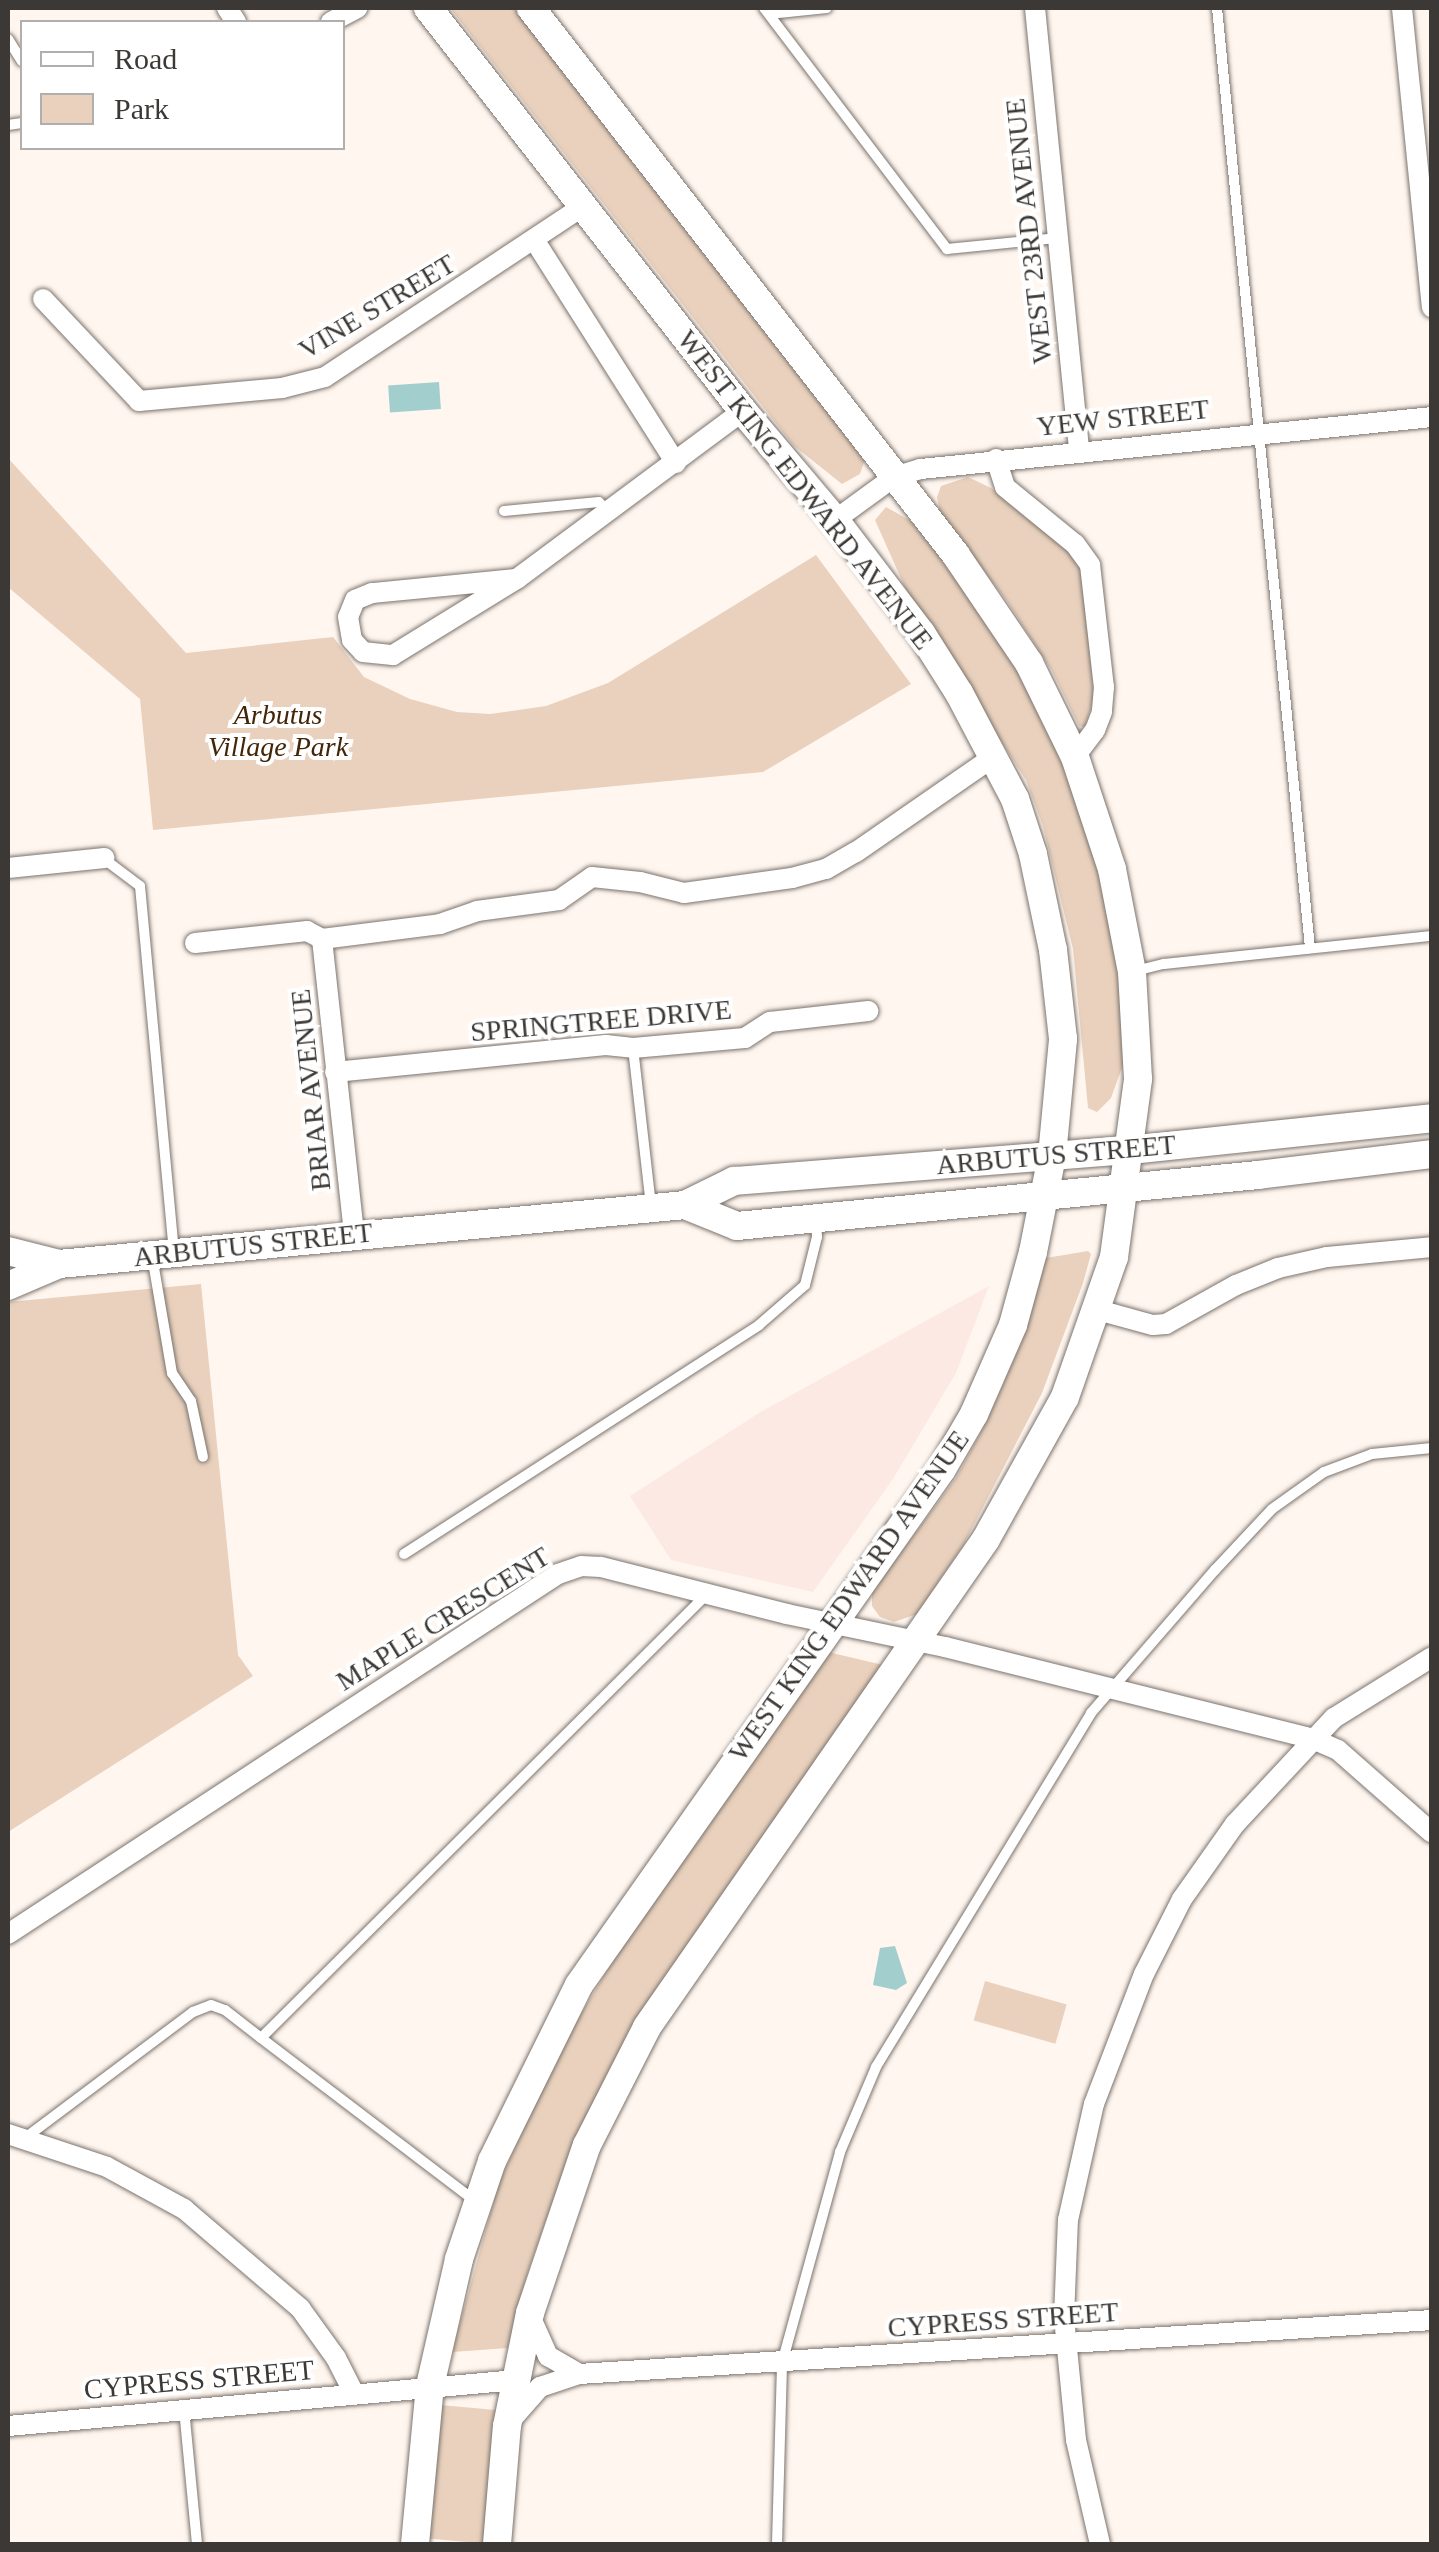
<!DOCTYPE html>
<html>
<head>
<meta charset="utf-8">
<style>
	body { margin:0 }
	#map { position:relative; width:1439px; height:2552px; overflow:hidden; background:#fff6ef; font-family:Georgia,serif }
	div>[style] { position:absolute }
	.industrial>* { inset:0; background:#fde9e3 }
	.green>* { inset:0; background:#e9d1bd; transform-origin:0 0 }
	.water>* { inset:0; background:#a2cece; transform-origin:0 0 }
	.roads { filter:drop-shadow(0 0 2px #7b736d) drop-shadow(0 0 2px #7b736d) }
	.lane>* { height:10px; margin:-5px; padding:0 5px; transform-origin:5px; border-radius:5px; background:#fff }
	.street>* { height:20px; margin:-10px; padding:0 10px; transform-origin:10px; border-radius:10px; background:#fff }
	.secondary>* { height:28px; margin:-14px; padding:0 14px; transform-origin:14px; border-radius:14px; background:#fff }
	span { translate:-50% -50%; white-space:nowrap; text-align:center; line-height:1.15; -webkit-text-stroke:8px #fff; paint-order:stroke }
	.street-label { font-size:28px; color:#3b3835 }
	.park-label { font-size:28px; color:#432507; font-style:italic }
	.frame { position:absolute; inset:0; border:10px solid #3b3835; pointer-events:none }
	.legend { position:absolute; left:20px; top:20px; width:325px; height:130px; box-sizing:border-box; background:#fff; border:2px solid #b1afae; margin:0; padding:12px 18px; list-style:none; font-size:30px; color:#3b3835 }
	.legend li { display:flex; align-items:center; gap:20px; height:50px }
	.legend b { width:50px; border:2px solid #b1afae }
</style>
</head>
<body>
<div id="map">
	<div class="industrial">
		<i style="clip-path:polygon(989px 1286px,956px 1373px,893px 1479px,813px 1592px,671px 1560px,630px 1496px,759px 1413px)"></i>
	</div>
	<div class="green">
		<i style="clip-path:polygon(450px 8px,515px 8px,865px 459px,860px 474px,842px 484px,793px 445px)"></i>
		<i style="clip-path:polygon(8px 458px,186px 653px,333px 637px,364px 677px,410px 699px,457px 712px,490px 714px,546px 706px,608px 683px,816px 555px,911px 684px,763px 772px,153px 830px,140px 699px,8px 587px)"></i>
		<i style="clip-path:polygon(968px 477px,991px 488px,1070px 553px,1083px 572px,1094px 698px,1085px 727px,1079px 726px,1052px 671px,1007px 601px,940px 513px,937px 497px,941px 486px)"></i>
		<i style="clip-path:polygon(886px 507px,911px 521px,944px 561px,1019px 670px,1065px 763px,1100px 871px,1119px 974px,1124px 1062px,1111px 1098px,1097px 1112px,1088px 1108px,1073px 949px,1043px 826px,1026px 780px,911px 601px,875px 520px)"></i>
		<i style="clip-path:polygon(1088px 1251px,1091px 1254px,1083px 1283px,1042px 1393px,964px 1544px,917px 1614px,894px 1622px,880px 1617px,872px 1606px,872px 1592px,956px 1478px,980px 1434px,1002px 1387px,1046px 1258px)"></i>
		<i style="clip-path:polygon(201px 1284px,238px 1655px,253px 1676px,8px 1832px,8px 1302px)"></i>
		<i style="clip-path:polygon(828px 1652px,883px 1665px,573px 2144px,528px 2271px,508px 2348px,452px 2352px,499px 2182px,563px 2044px,619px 1951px)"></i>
		<i style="left:985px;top:1981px;width:85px;height:41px;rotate:16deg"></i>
		<i style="left:496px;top:2410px;width:134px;height:56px;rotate:95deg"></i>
	</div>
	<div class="water">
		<i style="left:439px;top:382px;width:27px;height:51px;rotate:86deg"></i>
		<i style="clip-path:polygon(895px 1946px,907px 1983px,896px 1990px,873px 1985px,880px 1948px)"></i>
	</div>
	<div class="roads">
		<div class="lane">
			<i style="left:764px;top:8px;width:303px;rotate:52.8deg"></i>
			<i style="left:947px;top:249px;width:112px;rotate:-5.7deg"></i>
			<i style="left:1217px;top:8px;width:945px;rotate:84.35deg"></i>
			<i style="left:769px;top:14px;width:58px;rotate:-5.9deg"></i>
			<i style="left:8px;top:39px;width:26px;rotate:58deg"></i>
			<i style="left:8px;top:125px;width:14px;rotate:-8deg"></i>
			<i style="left:504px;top:511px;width:95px;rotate:-5.4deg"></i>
			<i style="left:599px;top:502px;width:13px;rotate:48deg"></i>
			<i style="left:104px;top:859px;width:45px;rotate:36.9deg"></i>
			<i style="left:140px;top:886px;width:368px;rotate:84.7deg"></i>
			<i style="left:1135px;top:971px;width:30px;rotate:-14deg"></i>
			<i style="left:1164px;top:964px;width:269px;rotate:-6deg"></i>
			<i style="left:633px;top:1048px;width:160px;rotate:83.5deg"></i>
			<i style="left:152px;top:1256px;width:119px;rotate:80.3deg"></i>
			<i style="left:172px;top:1373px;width:34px;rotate:56deg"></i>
			<i style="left:191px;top:1401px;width:57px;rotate:77.9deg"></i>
			<i style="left:404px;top:1554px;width:422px;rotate:-32.8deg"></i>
			<i style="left:759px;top:1325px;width:61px;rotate:-41deg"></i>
			<i style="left:805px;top:1285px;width:49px;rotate:-76deg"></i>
			<i style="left:817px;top:1237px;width:18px;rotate:-93deg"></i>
			<i style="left:261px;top:2038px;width:269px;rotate:37.3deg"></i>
			<i style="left:25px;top:2138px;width:210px;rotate:-36.9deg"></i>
			<i style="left:193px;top:2012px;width:19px;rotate:-21deg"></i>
			<i style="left:211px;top:2005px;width:15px;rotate:20deg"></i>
			<i style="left:225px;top:2010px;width:46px;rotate:37.9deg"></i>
			<i style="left:261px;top:2038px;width:628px;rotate:-44.87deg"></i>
			<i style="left:184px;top:2409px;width:136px;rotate:84.5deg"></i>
			<i style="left:777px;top:2544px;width:181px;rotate:-88.4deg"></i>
			<i style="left:782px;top:2363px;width:219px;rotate:-74.6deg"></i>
			<i style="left:840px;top:2152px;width:92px;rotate:-67deg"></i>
			<i style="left:876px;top:2067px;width:414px;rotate:-58.7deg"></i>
			<i style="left:1091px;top:1713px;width:189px;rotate:-49.1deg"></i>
			<i style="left:1215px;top:1570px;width:83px;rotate:-46.9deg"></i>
			<i style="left:1272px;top:1509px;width:64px;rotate:-35.4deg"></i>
			<i style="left:1324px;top:1472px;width:51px;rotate:-20.6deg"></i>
			<i style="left:1372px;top:1454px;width:60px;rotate:-5.7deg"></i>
		</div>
		<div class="street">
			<i style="left:227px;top:8px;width:17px;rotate:57deg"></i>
			<i style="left:1035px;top:8px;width:443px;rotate:84.3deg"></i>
			<i style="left:1402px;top:8px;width:301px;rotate:84.3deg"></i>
			<i style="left:331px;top:22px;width:30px;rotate:-28deg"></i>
			<i style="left:535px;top:241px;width:263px;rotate:57.6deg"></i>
			<i style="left:43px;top:299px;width:140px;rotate:46.7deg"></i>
			<i style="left:139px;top:401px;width:144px;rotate:-5.2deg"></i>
			<i style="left:282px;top:388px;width:44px;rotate:-14.3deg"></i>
			<i style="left:325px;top:377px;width:308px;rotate:-33.5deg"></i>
			<i style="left:996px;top:459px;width:29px;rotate:72deg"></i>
			<i style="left:1005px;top:487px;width:90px;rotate:39.2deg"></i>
			<i style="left:1075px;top:544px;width:26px;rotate:54deg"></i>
			<i style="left:1090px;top:565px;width:123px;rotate:83.5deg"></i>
			<i style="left:1104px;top:687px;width:25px;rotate:95deg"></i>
			<i style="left:1102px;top:712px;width:19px;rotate:111deg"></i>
			<i style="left:1095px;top:730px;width:34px;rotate:127deg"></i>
			<i style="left:835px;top:520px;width:73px;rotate:-36.1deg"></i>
			<i style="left:894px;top:477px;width:28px;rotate:-17deg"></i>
			<i style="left:921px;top:469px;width:514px;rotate:-5.81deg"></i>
			<i style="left:516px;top:579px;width:145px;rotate:174.4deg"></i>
			<i style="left:372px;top:593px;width:18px;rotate:158deg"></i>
			<i style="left:355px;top:600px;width:18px;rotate:112deg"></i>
			<i style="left:348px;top:617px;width:23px;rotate:80deg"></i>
			<i style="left:352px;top:640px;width:16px;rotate:47deg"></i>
			<i style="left:363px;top:652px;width:30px;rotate:6deg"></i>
			<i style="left:393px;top:655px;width:147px;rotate:-31.6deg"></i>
			<i style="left:518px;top:578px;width:280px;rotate:-36.6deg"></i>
			<i style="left:8px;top:868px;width:97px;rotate:-5.9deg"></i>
			<i style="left:322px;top:939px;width:298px;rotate:83.8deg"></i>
			<i style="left:195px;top:943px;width:113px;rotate:-6.1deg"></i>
			<i style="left:307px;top:931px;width:17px;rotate:28deg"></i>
			<i style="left:322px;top:939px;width:119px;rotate:-7.2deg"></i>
			<i style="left:440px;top:924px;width:39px;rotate:-19deg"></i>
			<i style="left:477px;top:911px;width:83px;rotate:-7.6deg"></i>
			<i style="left:559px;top:900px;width:40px;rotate:-34.9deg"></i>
			<i style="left:592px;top:877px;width:48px;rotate:5.9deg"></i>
			<i style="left:640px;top:882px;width:45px;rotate:14deg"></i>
			<i style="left:684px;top:893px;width:109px;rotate:-7.9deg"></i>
			<i style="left:792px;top:878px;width:35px;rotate:-15deg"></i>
			<i style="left:826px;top:869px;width:34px;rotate:-30deg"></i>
			<i style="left:856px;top:852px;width:167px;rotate:-34.7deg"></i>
			<i style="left:335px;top:1072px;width:272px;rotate:-5.7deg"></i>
			<i style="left:606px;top:1045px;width:27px;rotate:6deg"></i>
			<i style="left:633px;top:1048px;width:112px;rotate:-5.1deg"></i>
			<i style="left:745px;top:1038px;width:30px;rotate:-33deg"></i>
			<i style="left:770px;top:1022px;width:99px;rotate:-6.4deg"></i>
			<i style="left:1098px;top:1310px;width:57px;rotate:15.3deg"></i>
			<i style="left:1153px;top:1325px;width:13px;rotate:-4deg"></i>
			<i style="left:1166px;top:1324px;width:80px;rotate:-29.1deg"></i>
			<i style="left:1236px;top:1285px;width:45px;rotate:-22deg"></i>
			<i style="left:1278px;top:1268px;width:50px;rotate:-12.7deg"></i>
			<i style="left:1327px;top:1257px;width:105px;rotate:-5.4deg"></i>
			<i style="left:8px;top:1934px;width:657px;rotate:-33.21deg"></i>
			<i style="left:558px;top:1574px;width:24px;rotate:-19deg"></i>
			<i style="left:581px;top:1566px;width:20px;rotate:3deg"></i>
			<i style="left:601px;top:1567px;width:192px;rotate:14.2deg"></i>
			<i style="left:787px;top:1614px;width:161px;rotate:11.8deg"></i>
			<i style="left:945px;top:1647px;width:379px;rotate:14deg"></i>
			<i style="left:1313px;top:1739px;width:27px;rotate:24deg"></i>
			<i style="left:1338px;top:1750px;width:125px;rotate:41.4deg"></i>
			<i style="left:8px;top:2134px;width:104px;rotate:18.4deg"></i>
			<i style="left:107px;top:2167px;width:88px;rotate:28.6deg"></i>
			<i style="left:184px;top:2209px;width:153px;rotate:40.5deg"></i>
			<i style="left:300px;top:2308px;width:62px;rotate:54.2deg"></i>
			<i style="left:336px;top:2358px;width:39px;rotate:63deg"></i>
			<i style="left:531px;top:2318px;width:42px;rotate:65.9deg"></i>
			<i style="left:548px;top:2356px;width:36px;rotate:30deg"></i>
			<i style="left:512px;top:2419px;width:43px;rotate:-48.8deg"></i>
			<i style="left:540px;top:2387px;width:41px;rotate:-18.4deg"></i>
			<i style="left:579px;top:2374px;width:855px;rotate:-3.62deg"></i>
			<i style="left:8px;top:2426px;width:510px;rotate:-5.17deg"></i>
			<i style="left:1100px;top:2544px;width:107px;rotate:-103deg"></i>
			<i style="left:1076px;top:2440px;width:123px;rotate:-95.6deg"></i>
			<i style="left:1064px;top:2318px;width:98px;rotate:-87.7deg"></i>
			<i style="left:1068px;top:2220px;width:119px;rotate:-77.4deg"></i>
			<i style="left:1094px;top:2104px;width:139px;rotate:-69deg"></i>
			<i style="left:1144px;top:1974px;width:84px;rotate:-63.1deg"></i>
			<i style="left:1182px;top:1899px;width:92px;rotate:-54.8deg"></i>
			<i style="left:1235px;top:1824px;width:145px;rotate:-47deg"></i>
			<i style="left:1334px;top:1718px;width:115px;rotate:-31.9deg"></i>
		</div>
		<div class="secondary">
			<i style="left:685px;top:1205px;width:56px;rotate:22deg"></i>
			<i style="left:737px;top:1226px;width:523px;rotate:-5.59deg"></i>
			<i style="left:1258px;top:1175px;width:175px;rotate:-6.9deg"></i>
			<i style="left:8px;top:1251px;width:53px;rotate:14.3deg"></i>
			<i style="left:8px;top:1286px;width:56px;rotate:-23.3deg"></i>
			<i style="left:59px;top:1264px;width:629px;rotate:-5.38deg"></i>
			<i style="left:685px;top:1205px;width:55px;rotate:-26.1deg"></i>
			<i style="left:734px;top:1181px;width:397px;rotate:-4.5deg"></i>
			<i style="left:1130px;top:1150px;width:304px;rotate:-6deg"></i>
			<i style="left:415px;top:2544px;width:159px;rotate:-84.6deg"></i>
			<i style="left:430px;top:2386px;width:130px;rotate:-77.1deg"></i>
			<i style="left:459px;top:2259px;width:103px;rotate:-71.4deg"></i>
			<i style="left:492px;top:2161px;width:196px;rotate:-63.7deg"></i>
			<i style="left:579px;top:1985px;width:631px;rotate:-54.87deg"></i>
			<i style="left:942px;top:1469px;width:64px;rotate:-59.8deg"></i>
			<i style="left:974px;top:1414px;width:97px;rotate:-66.3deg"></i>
			<i style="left:1013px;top:1325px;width:76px;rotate:-74.7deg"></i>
			<i style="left:1033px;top:1252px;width:98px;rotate:-78.8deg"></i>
			<i style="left:1052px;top:1156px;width:118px;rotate:-84.6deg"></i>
			<i style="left:1063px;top:1039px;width:90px;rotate:-96.4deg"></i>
			<i style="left:1053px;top:950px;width:98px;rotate:-101.8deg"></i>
			<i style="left:1033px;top:854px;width:58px;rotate:-108.1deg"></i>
			<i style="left:1015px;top:799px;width:120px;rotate:-117.8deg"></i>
			<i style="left:959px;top:693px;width:71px;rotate:-122.3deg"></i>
			<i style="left:921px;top:633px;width:142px;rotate:-127.3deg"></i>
			<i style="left:835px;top:520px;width:143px;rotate:-130.2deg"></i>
			<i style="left:743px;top:411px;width:512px;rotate:-128.01deg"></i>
			<i style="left:497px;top:2544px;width:118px;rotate:-85.2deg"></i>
			<i style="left:507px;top:2426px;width:115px;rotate:-78.5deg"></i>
			<i style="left:530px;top:2313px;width:177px;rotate:-71.3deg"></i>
			<i style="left:587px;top:2145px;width:132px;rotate:-63deg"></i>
			<i style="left:647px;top:2027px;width:594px;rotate:-55.21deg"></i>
			<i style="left:986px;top:1539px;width:162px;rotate:-60.9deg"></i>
			<i style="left:1065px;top:1397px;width:148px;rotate:-70.7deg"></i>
			<i style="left:1114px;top:1257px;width:180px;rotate:-82.3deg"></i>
			<i style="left:1138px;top:1079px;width:107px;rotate:-93.2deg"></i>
			<i style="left:1132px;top:972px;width:105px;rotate:-101deg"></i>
			<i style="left:1112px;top:869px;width:118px;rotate:-108.3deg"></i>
			<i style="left:1075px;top:757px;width:105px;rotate:-116.1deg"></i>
			<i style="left:1029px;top:663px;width:130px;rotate:-124.1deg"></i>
			<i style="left:956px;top:555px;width:693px;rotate:-127.85deg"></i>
		</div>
	</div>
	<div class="street-label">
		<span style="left:1029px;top:231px;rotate:-96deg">WEST 23RD AVENUE</span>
		<span style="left:377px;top:307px;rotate:-31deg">VINE STREET</span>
		<span style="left:1123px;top:418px;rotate:-6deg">YEW STREET</span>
		<span style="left:805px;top:490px;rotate:52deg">WEST KING EDWARD AVENUE</span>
		<span style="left:601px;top:1021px;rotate:-5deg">SPRINGTREE DRIVE</span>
		<span style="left:311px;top:1090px;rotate:-96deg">BRIAR AVENUE</span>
		<span style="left:1056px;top:1155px;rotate:-5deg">ARBUTUS STREET</span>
		<span style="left:253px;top:1245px;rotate:-6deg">ARBUTUS STREET</span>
		<span style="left:849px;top:1596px;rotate:-55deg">WEST KING EDWARD AVENUE</span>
		<span style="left:443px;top:1619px;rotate:-32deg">MAPLE CRESCENT</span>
		<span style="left:1003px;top:2320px;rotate:-4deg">CYPRESS STREET</span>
		<span style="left:199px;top:2380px;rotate:-5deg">CYPRESS STREET</span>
	</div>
	<div class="park-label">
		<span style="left:278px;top:731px">Arbutus<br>Village Park</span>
	</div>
	<div class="frame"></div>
	<ul class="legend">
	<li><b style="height:12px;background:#fff"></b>Road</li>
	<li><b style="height:28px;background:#e9d1bd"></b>Park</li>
	</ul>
</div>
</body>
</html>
